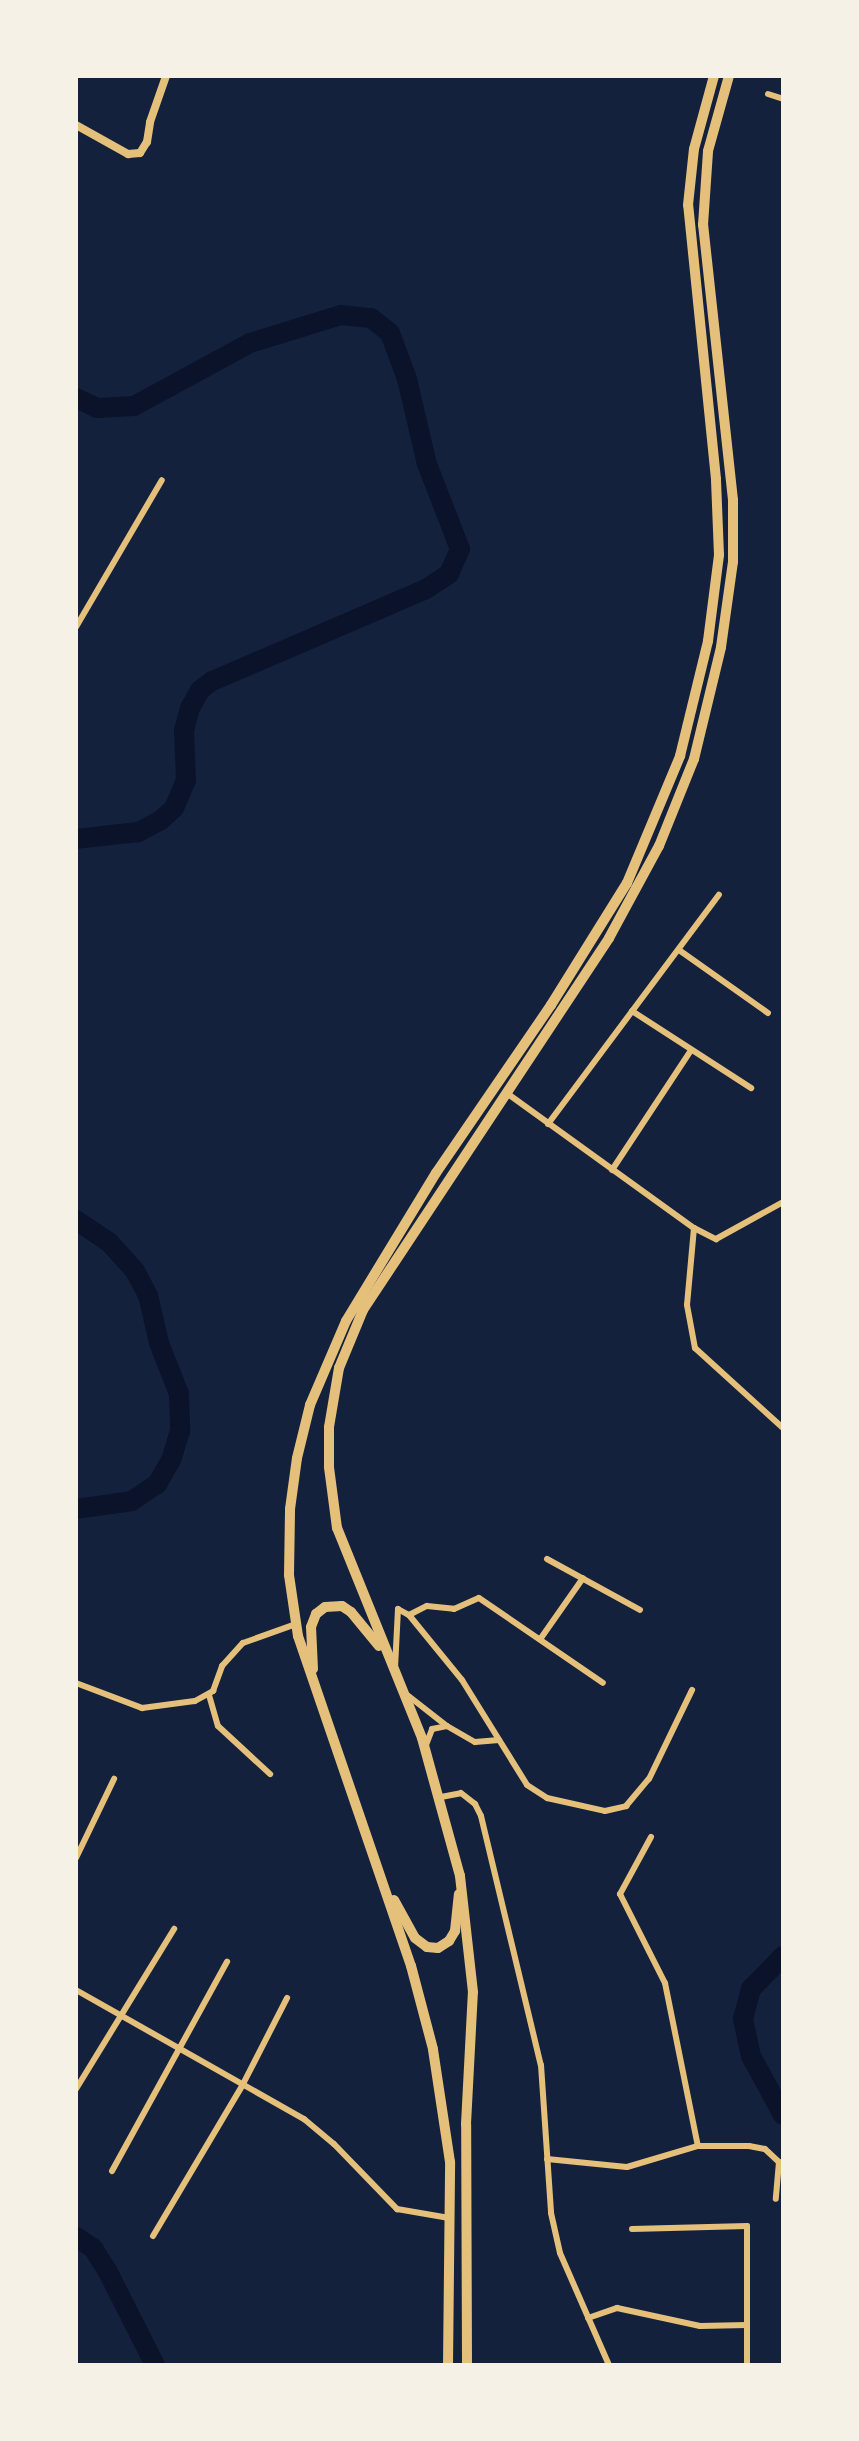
<!DOCTYPE html>
<html>
<head>
<meta charset="utf-8">
<style>
	body { margin:0 }
	#map { position:relative; width:859px; height:2441px; overflow:hidden; background:#14213d; font-family:Lato,sans-serif }
	div>[style] { position:absolute }
	.river>* { height:20px; margin:-10px; padding:0 10px; transform-origin:10px; border-radius:10px; background:#0b132b }
	.minor>* { height:6px; margin:-3px; padding:0 3px; transform-origin:3px; border-radius:3px; background:#e5c07b }
	.tertiary>* { height:8px; margin:-4px; padding:0 4px; transform-origin:4px; border-radius:4px; background:#e5c07b }
	.primary>* { height:10px; margin:-5px; padding:0 5px; transform-origin:5px; border-radius:5px; background:#e5c07b }
	span { translate:-50% -50%; white-space:nowrap; text-align:center; line-height:1.15; -webkit-text-stroke:6px #f6f1e7; paint-order:stroke }
	.frame { position:absolute; inset:0; border:78px solid #f6f1e7; pointer-events:none }
</style>
</head>
<body>
<div id="map">
	<div class="river">
		<i style="left:76px;top:398px;width:23px;rotate:25deg"></i>
		<i style="left:97px;top:408px;width:37px;rotate:-3deg"></i>
		<i style="left:134px;top:406px;width:132px;rotate:-28.5deg"></i>
		<i style="left:250px;top:343px;width:95px;rotate:-17.1deg"></i>
		<i style="left:341px;top:315px;width:30px;rotate:6deg"></i>
		<i style="left:371px;top:318px;width:24px;rotate:38deg"></i>
		<i style="left:390px;top:333px;width:49px;rotate:69.7deg"></i>
		<i style="left:407px;top:379px;width:87px;rotate:76.8deg"></i>
		<i style="left:427px;top:464px;width:91px;rotate:68.8deg"></i>
		<i style="left:460px;top:549px;width:27px;rotate:114deg"></i>
		<i style="left:449px;top:574px;width:27px;rotate:147deg"></i>
		<i style="left:426px;top:589px;width:233px;rotate:156.7deg"></i>
		<i style="left:212px;top:681px;width:15px;rotate:143deg"></i>
		<i style="left:200px;top:690px;width:21px;rotate:119deg"></i>
		<i style="left:190px;top:708px;width:24px;rotate:105deg"></i>
		<i style="left:184px;top:731px;width:49px;rotate:87.7deg"></i>
		<i style="left:186px;top:780px;width:30px;rotate:113deg"></i>
		<i style="left:174px;top:808px;width:18px;rotate:137deg"></i>
		<i style="left:161px;top:820px;width:26px;rotate:152deg"></i>
		<i style="left:138px;top:832px;width:62px;rotate:173.6deg"></i>
		<i style="left:76px;top:1220px;width:40px;rotate:34deg"></i>
		<i style="left:109px;top:1242px;width:39px;rotate:48deg"></i>
		<i style="left:135px;top:1271px;width:27px;rotate:62deg"></i>
		<i style="left:148px;top:1295px;width:49px;rotate:77.1deg"></i>
		<i style="left:159px;top:1343px;width:55px;rotate:68.6deg"></i>
		<i style="left:179px;top:1394px;width:37px;rotate:88deg"></i>
		<i style="left:180px;top:1431px;width:30px;rotate:107deg"></i>
		<i style="left:171px;top:1460px;width:28px;rotate:120deg"></i>
		<i style="left:157px;top:1484px;width:30px;rotate:146deg"></i>
		<i style="left:132px;top:1501px;width:57px;rotate:171.9deg"></i>
		<i style="left:783px;top:1956px;width:46px;rotate:134.1deg"></i>
		<i style="left:751px;top:1989px;width:31px;rotate:105deg"></i>
		<i style="left:743px;top:2019px;width:38px;rotate:78deg"></i>
		<i style="left:751px;top:2056px;width:67px;rotate:61.5deg"></i>
		<i style="left:76px;top:2237px;width:20px;rotate:33deg"></i>
		<i style="left:93px;top:2248px;width:26px;rotate:58deg"></i>
		<i style="left:107px;top:2270px;width:106px;rotate:63.2deg"></i>
	</div>
	<div class="minor">
		<i style="left:768px;top:94px;width:16px;rotate:18deg"></i>
		<i style="left:76px;top:627px;width:170px;rotate:-59.7deg"></i>
		<i style="left:679px;top:950px;width:109px;rotate:35.3deg"></i>
		<i style="left:632px;top:1011px;width:142px;rotate:32.9deg"></i>
		<i style="left:508px;top:1094px;width:229px;rotate:35.8deg"></i>
		<i style="left:694px;top:1228px;width:25px;rotate:27deg"></i>
		<i style="left:716px;top:1239px;width:77px;rotate:-28.9deg"></i>
		<i style="left:548px;top:1124px;width:286px;rotate:-53.3deg"></i>
		<i style="left:612px;top:1170px;width:144px;rotate:-56.6deg"></i>
		<i style="left:694px;top:1228px;width:77px;rotate:95.2deg"></i>
		<i style="left:687px;top:1305px;width:44px;rotate:79.5deg"></i>
		<i style="left:695px;top:1348px;width:119px;rotate:42.3deg"></i>
		<i style="left:547px;top:1559px;width:106px;rotate:28.7deg"></i>
		<i style="left:409px;top:1615px;width:20px;rotate:-27deg"></i>
		<i style="left:427px;top:1606px;width:27px;rotate:6deg"></i>
		<i style="left:454px;top:1609px;width:27px;rotate:-24deg"></i>
		<i style="left:479px;top:1598px;width:150px;rotate:34.4deg"></i>
		<i style="left:541px;top:1638px;width:73px;rotate:-55deg"></i>
		<i style="left:395px;top:1668px;width:59px;rotate:-87.1deg"></i>
		<i style="left:398px;top:1609px;width:13px;rotate:29deg"></i>
		<i style="left:409px;top:1615px;width:84px;rotate:50.8deg"></i>
		<i style="left:462px;top:1680px;width:123px;rotate:58.2deg"></i>
		<i style="left:527px;top:1785px;width:24px;rotate:33deg"></i>
		<i style="left:547px;top:1798px;width:59px;rotate:12.6deg"></i>
		<i style="left:605px;top:1811px;width:22px;rotate:-13deg"></i>
		<i style="left:626px;top:1806px;width:35px;rotate:-50deg"></i>
		<i style="left:649px;top:1779px;width:99px;rotate:-64.2deg"></i>
		<i style="left:76px;top:1683px;width:71px;rotate:20.7deg"></i>
		<i style="left:142px;top:1708px;width:53px;rotate:-7.5deg"></i>
		<i style="left:195px;top:1701px;width:21px;rotate:-29deg"></i>
		<i style="left:213px;top:1691px;width:27px;rotate:-70deg"></i>
		<i style="left:222px;top:1666px;width:31px;rotate:-48deg"></i>
		<i style="left:243px;top:1643px;width:56px;rotate:-19.7deg"></i>
		<i style="left:406px;top:1694px;width:52px;rotate:38deg"></i>
		<i style="left:447px;top:1726px;width:32px;rotate:30deg"></i>
		<i style="left:475px;top:1742px;width:24px;rotate:-5deg"></i>
		<i style="left:209px;top:1695px;width:32px;rotate:74deg"></i>
		<i style="left:218px;top:1726px;width:71px;rotate:42.7deg"></i>
		<i style="left:426px;top:1745px;width:17px;rotate:-69deg"></i>
		<i style="left:432px;top:1729px;width:15px;rotate:-11deg"></i>
		<i style="left:441px;top:1797px;width:20px;rotate:-11deg"></i>
		<i style="left:461px;top:1793px;width:18px;rotate:38deg"></i>
		<i style="left:475px;top:1804px;width:13px;rotate:63deg"></i>
		<i style="left:481px;top:1816px;width:256px;rotate:76.5deg"></i>
		<i style="left:541px;top:2065px;width:148px;rotate:86.1deg"></i>
		<i style="left:551px;top:2213px;width:41px;rotate:77.3deg"></i>
		<i style="left:560px;top:2253px;width:122px;rotate:66.4deg"></i>
		<i style="left:651px;top:1837px;width:65px;rotate:118.5deg"></i>
		<i style="left:620px;top:1894px;width:100px;rotate:63.2deg"></i>
		<i style="left:665px;top:1983px;width:166px;rotate:78.6deg"></i>
		<i style="left:76px;top:1858px;width:88px;rotate:-64.3deg"></i>
		<i style="left:76px;top:1990px;width:262px;rotate:29.5deg"></i>
		<i style="left:304px;top:2119px;width:39px;rotate:40deg"></i>
		<i style="left:334px;top:2144px;width:91px;rotate:45.9deg"></i>
		<i style="left:397px;top:2209px;width:53px;rotate:9.8deg"></i>
		<i style="left:76px;top:2089px;width:188px;rotate:-58.5deg"></i>
		<i style="left:547px;top:2159px;width:80px;rotate:5.7deg"></i>
		<i style="left:627px;top:2167px;width:74px;rotate:-16.5deg"></i>
		<i style="left:698px;top:2146px;width:51px"></i>
		<i style="left:749px;top:2146px;width:16px;rotate:11deg"></i>
		<i style="left:765px;top:2149px;width:19px;rotate:43deg"></i>
		<i style="left:779px;top:2162px;width:37px;rotate:95deg"></i>
		<i style="left:112px;top:2171px;width:239px;rotate:-61.2deg"></i>
		<i style="left:632px;top:2229px;width:115px;rotate:-1.5deg"></i>
		<i style="left:747px;top:2226px;width:139px;rotate:90deg"></i>
		<i style="left:153px;top:2236px;width:174px;rotate:-59.3deg"></i>
		<i style="left:242px;top:2086px;width:99px;rotate:-62.9deg"></i>
		<i style="left:588px;top:2318px;width:31px;rotate:-19deg"></i>
		<i style="left:617px;top:2308px;width:85px;rotate:12.2deg"></i>
		<i style="left:700px;top:2326px;width:47px;rotate:-1.2deg"></i>
	</div>
	<div class="tertiary">
		<i style="left:76px;top:125px;width:60px;rotate:29.1deg"></i>
		<i style="left:128px;top:154px;width:12px;rotate:-5deg"></i>
		<i style="left:140px;top:153px;width:13px;rotate:-58deg"></i>
		<i style="left:147px;top:142px;width:20px;rotate:-81deg"></i>
		<i style="left:150px;top:122px;width:49px;rotate:-70.8deg"></i>
	</div>
	<div class="primary">
		<i style="left:313px;top:1669px;width:42px;rotate:-92.7deg"></i>
		<i style="left:311px;top:1627px;width:14px;rotate:-69deg"></i>
		<i style="left:316px;top:1614px;width:11px;rotate:-38deg"></i>
		<i style="left:325px;top:1607px;width:17px;rotate:-3deg"></i>
		<i style="left:342px;top:1606px;width:11px;rotate:34deg"></i>
		<i style="left:351px;top:1612px;width:44px;rotate:50.5deg"></i>
		<i style="left:394px;top:1900px;width:43px;rotate:61.1deg"></i>
		<i style="left:415px;top:1938px;width:15px;rotate:37deg"></i>
		<i style="left:427px;top:1947px;width:11px;rotate:5deg"></i>
		<i style="left:438px;top:1948px;width:13px;rotate:-32deg"></i>
		<i style="left:449px;top:1941px;width:12px;rotate:-59deg"></i>
		<i style="left:455px;top:1931px;width:37px;rotate:-84deg"></i>
		<i style="left:448px;top:2365px;width:203px;rotate:-89.4deg"></i>
		<i style="left:450px;top:2162px;width:114px;rotate:-98.6deg"></i>
		<i style="left:433px;top:2049px;width:86px;rotate:-104.8deg"></i>
		<i style="left:411px;top:1966px;width:349px;rotate:-108.9deg"></i>
		<i style="left:298px;top:1636px;width:62px;rotate:-98.4deg"></i>
		<i style="left:289px;top:1575px;width:66px;rotate:-89.1deg"></i>
		<i style="left:290px;top:1509px;width:51px;rotate:-82.2deg"></i>
		<i style="left:297px;top:1458px;width:55px;rotate:-76.2deg"></i>
		<i style="left:310px;top:1405px;width:91px;rotate:-66.8deg"></i>
		<i style="left:346px;top:1321px;width:173px;rotate:-58.7deg"></i>
		<i style="left:436px;top:1173px;width:204px;rotate:-55.6deg"></i>
		<i style="left:551px;top:1005px;width:144px;rotate:-58.1deg"></i>
		<i style="left:627px;top:883px;width:138px;rotate:-67.3deg"></i>
		<i style="left:680px;top:756px;width:118px;rotate:-76.3deg"></i>
		<i style="left:708px;top:641px;width:87px;rotate:-82.7deg"></i>
		<i style="left:719px;top:555px;width:76px;rotate:-92.3deg"></i>
		<i style="left:716px;top:479px;width:275px;rotate:-95.8deg"></i>
		<i style="left:688px;top:205px;width:56px;rotate:-83.9deg"></i>
		<i style="left:694px;top:149px;width:76px;rotate:-74.7deg"></i>
		<i style="left:467px;top:2365px;width:241px;rotate:-90.2deg"></i>
		<i style="left:466px;top:2124px;width:132px;rotate:-87deg"></i>
		<i style="left:473px;top:1992px;width:117px;rotate:-96.4deg"></i>
		<i style="left:460px;top:1876px;width:143px;rotate:-105.4deg"></i>
		<i style="left:422px;top:1738px;width:227px;rotate:-112deg"></i>
		<i style="left:337px;top:1528px;width:62px;rotate:-97.5deg"></i>
		<i style="left:329px;top:1467px;width:40px;rotate:-90deg"></i>
		<i style="left:329px;top:1427px;width:60px;rotate:-80.4deg"></i>
		<i style="left:339px;top:1368px;width:63px;rotate:-67.5deg"></i>
		<i style="left:363px;top:1310px;width:446px;rotate:-56.5deg"></i>
		<i style="left:609px;top:938px;width:105px;rotate:-61.5deg"></i>
		<i style="left:659px;top:846px;width:94px;rotate:-68.1deg"></i>
		<i style="left:694px;top:759px;width:115px;rotate:-76.4deg"></i>
		<i style="left:721px;top:647px;width:86px;rotate:-82deg"></i>
		<i style="left:733px;top:562px;width:62px;rotate:-90deg"></i>
		<i style="left:733px;top:500px;width:277px;rotate:-96.2deg"></i>
		<i style="left:703px;top:225px;width:74px;rotate:-86.1deg"></i>
		<i style="left:708px;top:151px;width:78px;rotate:-74.4deg"></i>
	</div>
	<div class="frame"></div>
</div>
</body>
</html>
